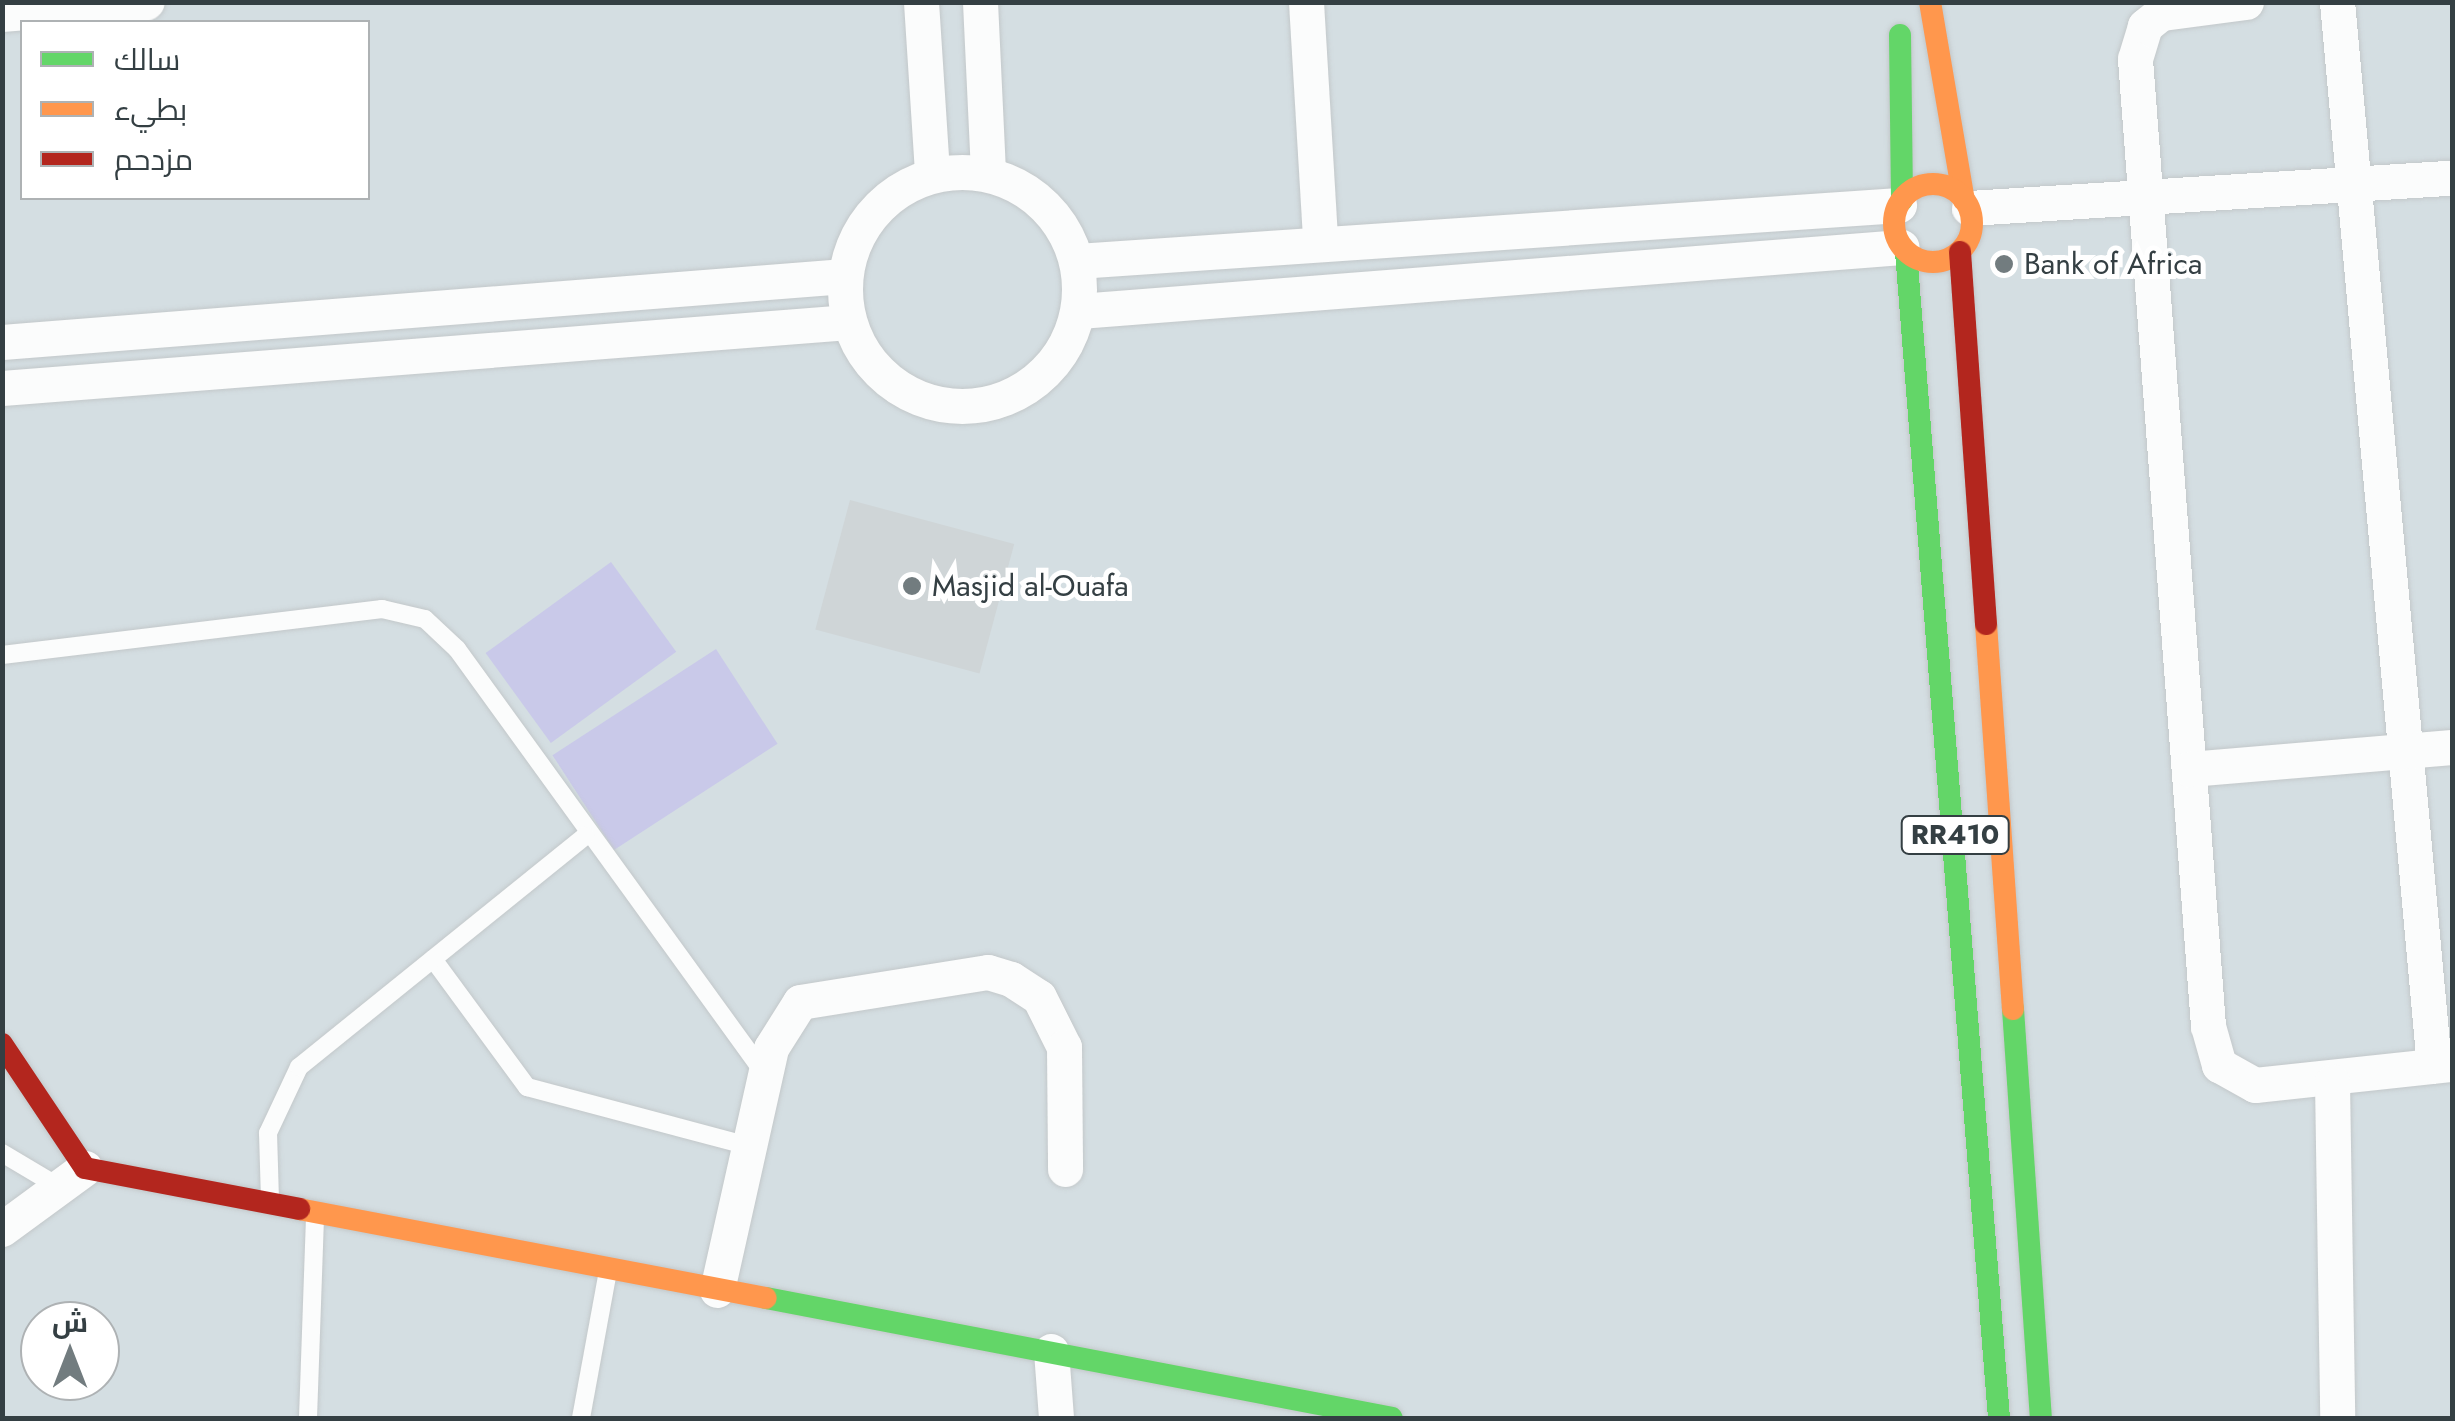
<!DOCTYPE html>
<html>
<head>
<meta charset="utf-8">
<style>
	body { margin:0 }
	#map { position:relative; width:2455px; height:1421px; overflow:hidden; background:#e6ecee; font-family:Jost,Cairo,sans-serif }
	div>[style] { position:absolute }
	.residential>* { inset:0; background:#d4dee2 }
	.green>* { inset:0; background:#c9c9e9; transform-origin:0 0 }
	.building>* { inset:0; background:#cfd5d7; transform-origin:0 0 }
	.roads { filter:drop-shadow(0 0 2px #c3c8ca) drop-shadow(0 0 2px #c3c8ca) }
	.lane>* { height:18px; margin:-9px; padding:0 9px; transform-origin:9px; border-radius:9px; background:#fbfcfc }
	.street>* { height:35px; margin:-17.5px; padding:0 17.5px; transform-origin:17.5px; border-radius:17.5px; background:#fbfcfc }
	.street>.ring { margin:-17.5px; padding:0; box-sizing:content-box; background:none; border:35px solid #fbfcfc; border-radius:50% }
	.fast>* { height:22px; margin:-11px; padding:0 11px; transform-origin:11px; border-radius:11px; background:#63d668 }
	.slow>* { height:22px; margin:-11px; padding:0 11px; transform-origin:11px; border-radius:11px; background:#ff974d }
	.slow>.ring { margin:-11px; padding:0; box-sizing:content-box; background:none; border:22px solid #ff974d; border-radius:50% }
	.jam>* { height:22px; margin:-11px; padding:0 11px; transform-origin:11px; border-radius:11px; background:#b3261e }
	.dots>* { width:28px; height:28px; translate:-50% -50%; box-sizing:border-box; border:5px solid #fff; border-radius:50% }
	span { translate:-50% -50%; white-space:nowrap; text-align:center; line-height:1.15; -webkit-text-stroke:10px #fff; paint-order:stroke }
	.shield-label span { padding:2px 8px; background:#fff; border:2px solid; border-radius:8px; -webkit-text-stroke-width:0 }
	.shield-label { font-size:28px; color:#343f43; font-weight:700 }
	.poi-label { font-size:30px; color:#343f43 }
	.left { translate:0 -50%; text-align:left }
	.frame { position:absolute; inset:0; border:5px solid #343f43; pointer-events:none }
	.legend { position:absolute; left:20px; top:20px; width:350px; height:180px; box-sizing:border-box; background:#fff; border:2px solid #aeb2b4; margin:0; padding:12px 18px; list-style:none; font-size:30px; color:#343f43 }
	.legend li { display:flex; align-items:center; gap:20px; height:50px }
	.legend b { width:50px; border:2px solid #aeb2b4 }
	.north { position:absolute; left:20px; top:1301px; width:100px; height:100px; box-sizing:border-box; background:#fff; border:2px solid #aeb2b4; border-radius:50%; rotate:0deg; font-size:28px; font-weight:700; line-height:40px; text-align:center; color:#343f43 }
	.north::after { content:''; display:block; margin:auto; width:35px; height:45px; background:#727c7f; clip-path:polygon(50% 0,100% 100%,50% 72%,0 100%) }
</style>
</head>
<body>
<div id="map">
	<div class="residential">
		<i style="clip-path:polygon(evenodd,3px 3px,2452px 3px,2452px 1418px,3px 1418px,3px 3px,22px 22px,368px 22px,368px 198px,22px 198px,22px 22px,3px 3px,40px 1321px,100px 1321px,100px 1381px,40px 1381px,40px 1321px)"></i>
	</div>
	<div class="green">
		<i style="left:611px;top:562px;width:111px;height:155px;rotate:54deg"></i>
		<i style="left:716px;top:649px;width:113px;height:195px;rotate:57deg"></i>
	</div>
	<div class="building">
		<i style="left:850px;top:500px;width:170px;height:134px;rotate:15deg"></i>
	</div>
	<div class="roads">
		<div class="lane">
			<i style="left:2px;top:655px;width:383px;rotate:-6.9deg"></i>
			<i style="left:382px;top:609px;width:44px;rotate:13.1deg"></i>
			<i style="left:425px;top:619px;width:44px;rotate:43.2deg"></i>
			<i style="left:457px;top:649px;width:523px;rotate:54.09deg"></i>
			<i style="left:433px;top:959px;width:159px;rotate:53.7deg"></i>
			<i style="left:527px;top:1087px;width:230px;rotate:14.9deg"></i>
			<i style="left:2px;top:1153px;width:66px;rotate:30.8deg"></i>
			<i style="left:270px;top:1200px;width:67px;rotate:-91.7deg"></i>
			<i style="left:268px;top:1133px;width:73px;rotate:-64.8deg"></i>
			<i style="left:299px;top:1067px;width:368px;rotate:-38.9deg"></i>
			<i style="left:308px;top:1418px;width:205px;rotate:-88deg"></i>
			<i style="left:581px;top:1418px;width:149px;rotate:-79.6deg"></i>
		</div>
		<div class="street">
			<i style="left:921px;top:2px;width:172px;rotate:86.3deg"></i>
			<i style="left:980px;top:2px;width:172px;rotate:87.3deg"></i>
			<i style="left:1306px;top:2px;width:238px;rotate:86.6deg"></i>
			<i style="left:2246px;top:2px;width:86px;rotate:172.6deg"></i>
			<i style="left:2161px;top:13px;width:21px;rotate:141deg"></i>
			<i style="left:2145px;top:26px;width:34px;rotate:107deg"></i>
			<i style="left:2135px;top:59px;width:970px;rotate:85.68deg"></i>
			<i style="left:2208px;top:1026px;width:41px;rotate:74.2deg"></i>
			<i style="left:2219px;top:1065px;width:41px;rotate:29.1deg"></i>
			<i style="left:2255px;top:1085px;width:198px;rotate:-6.1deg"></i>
			<i style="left:2337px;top:2px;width:1068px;rotate:84.79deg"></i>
			<i style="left:2px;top:14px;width:145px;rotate:-4.7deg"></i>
			<i class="ring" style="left:845px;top:172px;width:199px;height:199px"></i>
			<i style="left:1969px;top:208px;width:484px;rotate:-3.6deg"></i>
			<i style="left:1077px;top:261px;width:824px;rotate:-3.9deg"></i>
			<i style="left:1079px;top:311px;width:825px;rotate:-4.45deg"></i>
			<i style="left:2px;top:342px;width:845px;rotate:-4.48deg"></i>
			<i style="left:2px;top:388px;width:849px;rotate:-4.46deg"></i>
			<i style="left:2189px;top:769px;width:264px;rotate:-4.8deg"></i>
			<i style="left:2332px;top:1082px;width:336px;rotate:89.1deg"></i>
			<i style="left:2px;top:1229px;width:103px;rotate:-36.3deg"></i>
			<i style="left:717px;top:1290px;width:248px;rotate:-77.4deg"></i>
			<i style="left:771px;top:1048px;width:54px;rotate:-57.8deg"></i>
			<i style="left:800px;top:1002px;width:190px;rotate:-9.1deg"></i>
			<i style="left:988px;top:972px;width:24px;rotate:17deg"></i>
			<i style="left:1011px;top:979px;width:33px;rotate:33deg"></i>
			<i style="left:1039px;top:997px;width:56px;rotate:63.4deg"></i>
			<i style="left:1064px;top:1047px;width:122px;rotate:89.5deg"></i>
			<i style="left:1051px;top:1351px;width:67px;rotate:85.7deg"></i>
		</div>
		<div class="fast">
			<i style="left:1900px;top:35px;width:165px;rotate:89.3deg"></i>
			<i style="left:1906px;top:252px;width:1170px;rotate:85.44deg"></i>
			<i style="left:2013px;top:1009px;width:410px;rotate:86.1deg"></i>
			<i style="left:766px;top:1298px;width:637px;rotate:10.85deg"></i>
		</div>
		<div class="slow">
			<i style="left:1930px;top:2px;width:201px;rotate:80.3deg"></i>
			<i class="ring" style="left:1894px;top:184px;width:56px;height:56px"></i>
			<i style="left:1986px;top:624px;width:386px;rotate:86deg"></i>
			<i style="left:299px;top:1209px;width:475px;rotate:10.8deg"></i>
		</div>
		<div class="jam">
			<i style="left:1960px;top:252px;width:373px;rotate:86deg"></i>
			<i style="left:2px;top:1044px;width:149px;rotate:56.2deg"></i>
			<i style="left:85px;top:1168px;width:218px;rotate:10.8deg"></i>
		</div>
	</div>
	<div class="dots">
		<i style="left:2004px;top:264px;background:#727c7f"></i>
		<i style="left:912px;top:586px;background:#727c7f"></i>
	</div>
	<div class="shield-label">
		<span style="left:1955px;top:835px">RR410</span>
	</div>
	<div class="poi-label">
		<span class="left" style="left:2024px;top:264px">Bank of Africa</span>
		<span class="left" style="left:932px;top:586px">Masjid al-Ouafa</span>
	</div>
	<div class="frame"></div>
	<ul class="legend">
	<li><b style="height:12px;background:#63d668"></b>سالك</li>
	<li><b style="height:12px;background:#ff974d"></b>بطيء</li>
	<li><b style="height:12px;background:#b3261e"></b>مزدحم</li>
	</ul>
	<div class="north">ش</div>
</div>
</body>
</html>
